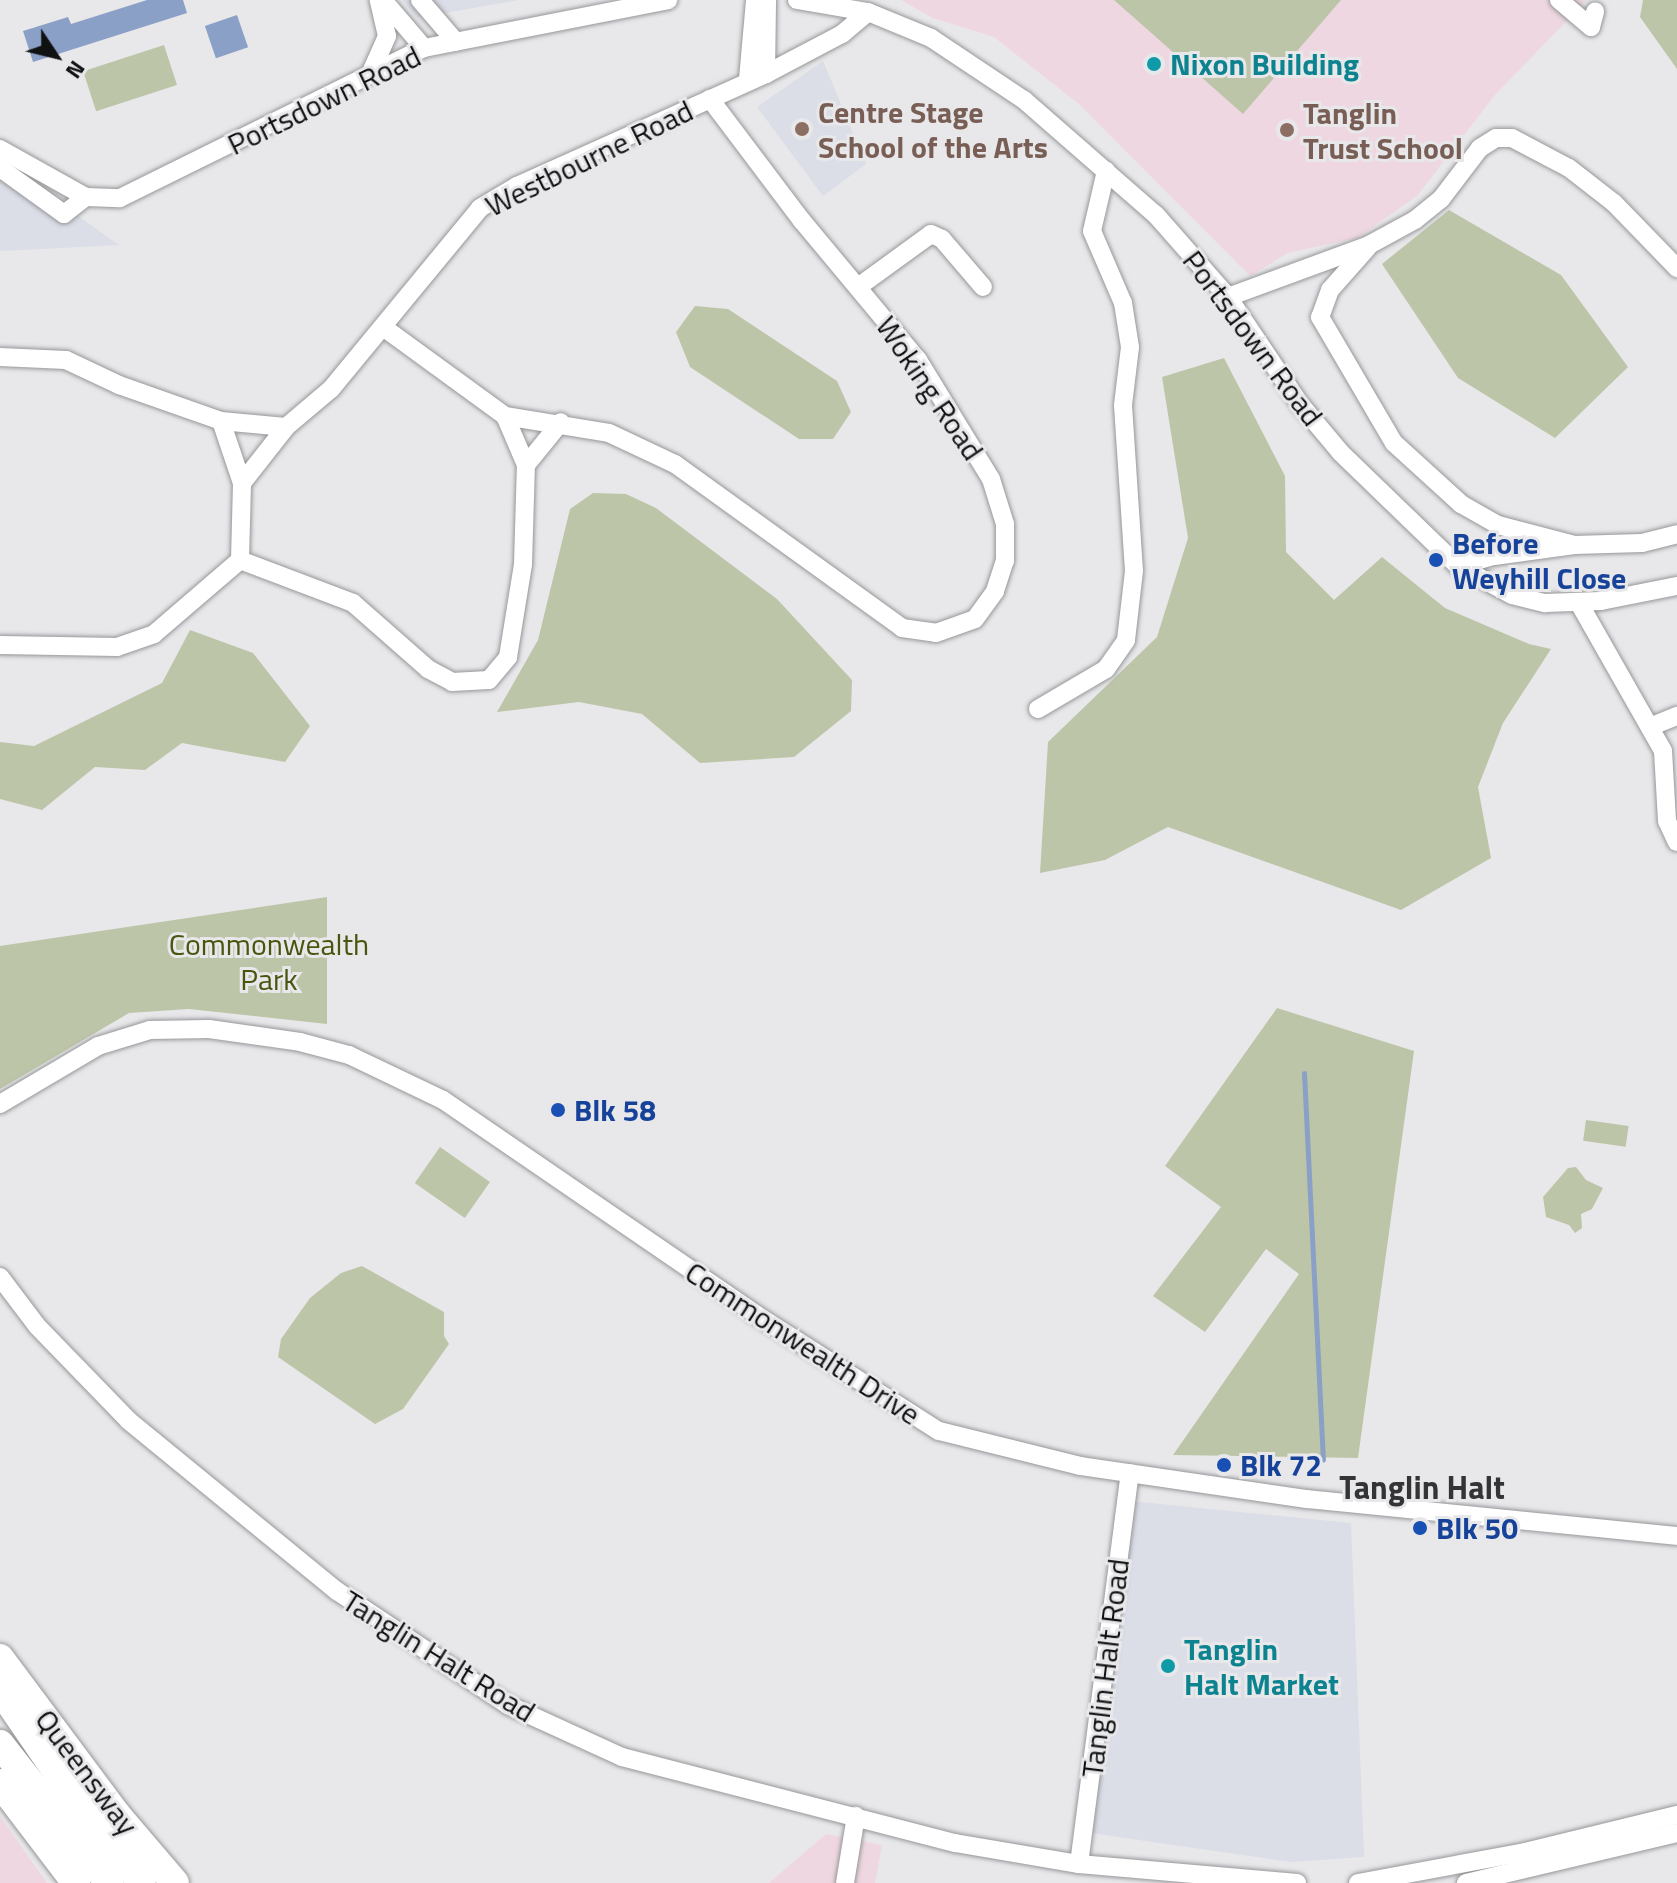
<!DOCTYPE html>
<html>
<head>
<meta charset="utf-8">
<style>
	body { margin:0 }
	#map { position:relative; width:1677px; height:1883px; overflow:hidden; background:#e8e8eb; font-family:"Titillium Web",sans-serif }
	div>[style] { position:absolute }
	.built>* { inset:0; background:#dbdde7 }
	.education>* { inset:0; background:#efd7e1 }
	.green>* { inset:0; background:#bdc5a8; transform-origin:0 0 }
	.water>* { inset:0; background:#8aa0c7; transform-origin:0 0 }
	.stream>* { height:5px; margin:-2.5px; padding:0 2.5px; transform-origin:2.5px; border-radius:2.5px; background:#8aa0c7 }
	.roads { filter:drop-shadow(0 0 2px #969799) drop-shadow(0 0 2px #969799) }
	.minor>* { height:18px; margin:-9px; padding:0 9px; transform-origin:9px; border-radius:9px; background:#fff }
	.highway>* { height:28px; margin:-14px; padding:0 14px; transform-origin:14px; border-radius:14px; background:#fff }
	.dots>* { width:22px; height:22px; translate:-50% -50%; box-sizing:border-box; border:4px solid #e8e8eb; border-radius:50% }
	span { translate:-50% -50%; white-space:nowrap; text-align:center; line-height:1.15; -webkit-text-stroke:6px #e8e8eb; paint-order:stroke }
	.culture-label { font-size:30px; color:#0d838f; font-weight:700 }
	.left { translate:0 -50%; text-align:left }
	.street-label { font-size:30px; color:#101111 }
	.education-label { font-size:30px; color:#785e54; font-weight:700 }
	.transit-label { font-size:30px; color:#164399; font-weight:700 }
	.park-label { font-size:30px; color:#49550d }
	.neighbourhood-label { font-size:32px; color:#333436; font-weight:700 }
	.north { position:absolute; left:16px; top:16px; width:80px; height:80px; -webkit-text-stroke:6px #e8e8eb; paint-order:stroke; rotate:125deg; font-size:22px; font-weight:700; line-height:32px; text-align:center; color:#101111 }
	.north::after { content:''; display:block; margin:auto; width:28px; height:36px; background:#101111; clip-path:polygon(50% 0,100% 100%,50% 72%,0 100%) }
</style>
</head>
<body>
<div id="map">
	<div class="built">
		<i style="clip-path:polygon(402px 0,518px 0,417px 18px)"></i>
		<i style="clip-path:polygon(823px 61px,866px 164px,823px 196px,757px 107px)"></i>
		<i style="clip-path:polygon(0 161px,119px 245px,0 251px)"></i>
		<i style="clip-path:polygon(1120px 1500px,1351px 1523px,1364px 1857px,1291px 1862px,1077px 1831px)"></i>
	</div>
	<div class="education">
		<i style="clip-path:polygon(901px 0,1587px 0,1495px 95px,1417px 196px,1357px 238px,1288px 253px,1250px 276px,1080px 105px,994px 37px,933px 18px)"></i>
		<i style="clip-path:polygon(0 1816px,47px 1883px,0 1883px)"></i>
		<i style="clip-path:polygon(826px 1834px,882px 1845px,875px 1883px,769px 1883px)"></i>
	</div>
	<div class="green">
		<i style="clip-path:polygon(1114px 0,1341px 0,1243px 114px)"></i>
		<i style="clip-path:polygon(1643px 0,1677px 0,1677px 69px,1640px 17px)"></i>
		<i style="left:164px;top:45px;width:42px;height:85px;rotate:72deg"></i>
		<i style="clip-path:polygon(1449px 210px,1561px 275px,1628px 367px,1555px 438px,1458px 378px,1382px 264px)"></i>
		<i style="clip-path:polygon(695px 306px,728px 309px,837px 381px,851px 412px,833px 439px,799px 439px,690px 367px,676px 332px)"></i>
		<i style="clip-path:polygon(1224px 358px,1285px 476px,1286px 552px,1334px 600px,1382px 557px,1445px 608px,1529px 644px,1551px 649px,1503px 723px,1478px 787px,1491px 858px,1401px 910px,1168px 827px,1105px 860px,1040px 873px,1048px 742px,1157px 637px,1188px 538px,1162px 377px)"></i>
		<i style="clip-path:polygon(593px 493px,626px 494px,656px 508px,777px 599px,852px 680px,851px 711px,794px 757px,700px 763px,642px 714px,579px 702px,497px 712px,538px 640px,570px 509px)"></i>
		<i style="clip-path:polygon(190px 630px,253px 653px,310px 726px,285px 762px,182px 743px,145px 770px,95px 767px,42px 810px,0 799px,0 742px,34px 746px,162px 683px)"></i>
		<i style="clip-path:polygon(327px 897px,327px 1024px,189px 1009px,129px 1013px,0 1089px,0 946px)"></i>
		<i style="clip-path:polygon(1277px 1008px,1414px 1051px,1358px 1458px,1173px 1455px,1299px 1274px,1266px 1249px,1205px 1332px,1153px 1296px,1221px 1207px,1165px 1166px)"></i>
		<i style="left:1586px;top:1120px;width:43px;height:21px;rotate:8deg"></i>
		<i style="left:440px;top:1147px;width:61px;height:44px;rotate:35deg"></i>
		<i style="clip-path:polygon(1576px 1167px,1586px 1180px,1603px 1188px,1592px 1209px,1581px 1214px,1582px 1228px,1575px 1233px,1569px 1225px,1546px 1217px,1543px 1197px,1568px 1168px)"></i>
		<i style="clip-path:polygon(362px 1266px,444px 1312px,444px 1336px,449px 1344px,403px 1409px,375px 1424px,278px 1357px,281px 1339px,310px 1298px,341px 1273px)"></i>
	</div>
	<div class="water">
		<i style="clip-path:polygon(147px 0,183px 0,187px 13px,33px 62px,23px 31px,68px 17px,71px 24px)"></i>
		<i style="left:237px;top:15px;width:34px;height:34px;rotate:71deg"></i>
	</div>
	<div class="stream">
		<i style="left:1304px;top:1073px;width:387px;rotate:87.2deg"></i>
	</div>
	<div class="roads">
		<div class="minor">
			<i style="left:383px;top:0;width:63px;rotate:49.5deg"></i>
			<i style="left:420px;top:0;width:55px;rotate:49.4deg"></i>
			<i style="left:797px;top:0;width:72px;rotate:9.6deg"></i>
			<i style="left:868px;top:12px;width:68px;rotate:22.4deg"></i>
			<i style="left:931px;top:38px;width:112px;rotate:33.7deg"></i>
			<i style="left:1024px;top:100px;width:175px;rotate:41.1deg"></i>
			<i style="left:1156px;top:215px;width:109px;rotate:48.7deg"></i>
			<i style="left:1228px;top:297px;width:129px;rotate:56.1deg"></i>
			<i style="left:1300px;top:404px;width:64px;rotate:50.1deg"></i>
			<i style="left:1341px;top:453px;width:163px;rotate:44deg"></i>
			<i style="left:1458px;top:566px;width:61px;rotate:28.2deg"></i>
			<i style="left:1512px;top:595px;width:34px;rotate:14deg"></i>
			<i style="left:1545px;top:603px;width:56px;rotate:-2deg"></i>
			<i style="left:1601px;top:601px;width:77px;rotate:-11.2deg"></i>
			<i style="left:1559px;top:0;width:42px;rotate:40.2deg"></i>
			<i style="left:1591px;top:27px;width:16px;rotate:-75deg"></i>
			<i style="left:372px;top:70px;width:37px;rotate:-66deg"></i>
			<i style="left:387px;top:36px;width:37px;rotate:-103deg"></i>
			<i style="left:766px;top:74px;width:74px;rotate:-89.2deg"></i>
			<i style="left:748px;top:79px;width:79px;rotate:-84.9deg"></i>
			<i style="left:0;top:149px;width:98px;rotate:29.2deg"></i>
			<i style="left:86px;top:197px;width:34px;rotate:2deg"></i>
			<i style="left:120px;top:198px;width:339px;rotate:-26.3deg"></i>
			<i style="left:424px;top:48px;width:249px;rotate:-11.1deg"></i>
			<i style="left:0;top:168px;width:79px;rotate:35.7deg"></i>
			<i style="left:64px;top:214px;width:28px;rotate:-38deg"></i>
			<i style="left:1368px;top:247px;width:57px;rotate:131.5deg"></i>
			<i style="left:1330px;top:290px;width:29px;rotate:110deg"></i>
			<i style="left:1320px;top:317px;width:146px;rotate:59.6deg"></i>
			<i style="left:1394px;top:443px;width:91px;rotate:42.3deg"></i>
			<i style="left:1461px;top:504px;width:43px;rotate:29.6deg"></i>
			<i style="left:1498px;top:525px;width:79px;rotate:14.7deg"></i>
			<i style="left:858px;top:287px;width:90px;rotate:-36deg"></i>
			<i style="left:931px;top:234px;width:12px;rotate:24deg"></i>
			<i style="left:942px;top:239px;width:63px;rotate:49.5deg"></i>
			<i style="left:1228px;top:297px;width:150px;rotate:-20.2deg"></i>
			<i style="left:1369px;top:245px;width:52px;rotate:-28.5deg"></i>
			<i style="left:1415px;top:220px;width:33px;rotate:-39deg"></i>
			<i style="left:1441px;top:199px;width:64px;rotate:-52.6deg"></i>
			<i style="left:1480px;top:148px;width:19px;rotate:-32deg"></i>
			<i style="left:1496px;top:138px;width:16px"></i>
			<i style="left:1512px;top:138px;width:64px;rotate:27.8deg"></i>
			<i style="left:1569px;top:168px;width:57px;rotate:37.9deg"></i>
			<i style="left:1614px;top:203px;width:91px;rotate:45.9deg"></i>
			<i style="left:383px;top:327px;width:151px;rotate:36.1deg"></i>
			<i style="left:505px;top:416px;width:105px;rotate:9.3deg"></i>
			<i style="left:609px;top:433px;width:73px;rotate:25.2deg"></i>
			<i style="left:675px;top:464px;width:280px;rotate:35.8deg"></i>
			<i style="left:902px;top:628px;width:34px;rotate:8deg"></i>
			<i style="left:936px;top:633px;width:41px;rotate:-19.7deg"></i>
			<i style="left:975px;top:619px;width:34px;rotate:-54deg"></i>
			<i style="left:995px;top:591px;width:32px;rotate:-72deg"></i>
			<i style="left:1005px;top:561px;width:37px;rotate:-90deg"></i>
			<i style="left:1005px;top:524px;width:47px;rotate:-107.3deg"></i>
			<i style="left:991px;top:479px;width:140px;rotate:-121.5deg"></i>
			<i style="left:918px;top:360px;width:181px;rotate:-129.8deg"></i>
			<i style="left:802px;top:221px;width:153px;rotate:-127deg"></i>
			<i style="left:0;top:357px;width:66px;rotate:2.6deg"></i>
			<i style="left:66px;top:360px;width:59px;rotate:25.3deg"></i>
			<i style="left:119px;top:385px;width:108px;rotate:19.4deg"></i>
			<i style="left:221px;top:421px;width:65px;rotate:5.3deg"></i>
			<i style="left:286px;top:427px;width:59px;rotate:-40.2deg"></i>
			<i style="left:331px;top:389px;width:234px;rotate:-50.5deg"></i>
			<i style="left:480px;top:208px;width:43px;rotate:-30.7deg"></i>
			<i style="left:517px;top:186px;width:273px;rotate:-24.2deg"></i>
			<i style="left:766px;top:74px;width:86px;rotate:-27.8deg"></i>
			<i style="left:842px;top:34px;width:34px;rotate:-40deg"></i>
			<i style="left:526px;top:465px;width:55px;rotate:-50.9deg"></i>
			<i style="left:242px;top:483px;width:71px;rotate:-51.8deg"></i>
			<i style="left:240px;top:560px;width:121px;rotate:20.8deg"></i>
			<i style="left:353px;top:603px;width:100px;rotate:41.3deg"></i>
			<i style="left:428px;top:669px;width:27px;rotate:28deg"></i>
			<i style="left:452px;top:682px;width:37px;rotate:-3deg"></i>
			<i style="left:489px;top:680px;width:30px;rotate:-50deg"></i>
			<i style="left:508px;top:657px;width:94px;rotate:-80.8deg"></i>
			<i style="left:523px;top:564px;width:99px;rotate:-88.3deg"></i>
			<i style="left:526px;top:465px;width:53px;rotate:-113.2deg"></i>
			<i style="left:1458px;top:566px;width:37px;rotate:-16deg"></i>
			<i style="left:1494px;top:556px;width:81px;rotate:-7.8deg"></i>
			<i style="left:1574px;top:545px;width:68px;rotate:-1.7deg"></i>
			<i style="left:1642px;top:543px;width:36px;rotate:-14deg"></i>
			<i style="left:1579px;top:603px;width:170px;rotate:60.4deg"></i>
			<i style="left:1663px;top:751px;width:70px;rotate:86.7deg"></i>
			<i style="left:1667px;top:821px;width:23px;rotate:65deg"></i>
			<i style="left:0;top:645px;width:117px;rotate:1deg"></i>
			<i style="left:117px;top:647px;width:39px;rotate:-19deg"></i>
			<i style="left:154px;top:634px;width:113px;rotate:-40.7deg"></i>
			<i style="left:240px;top:560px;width:77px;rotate:-88.5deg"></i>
			<i style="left:242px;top:483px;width:65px;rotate:-108.7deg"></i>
			<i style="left:1038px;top:709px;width:79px;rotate:-30.5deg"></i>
			<i style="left:1106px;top:669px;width:35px;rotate:-55deg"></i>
			<i style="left:1126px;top:640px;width:69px;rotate:-83.4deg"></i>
			<i style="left:1134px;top:571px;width:166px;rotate:-93.8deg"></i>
			<i style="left:1123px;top:405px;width:58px;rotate:-83.1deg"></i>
			<i style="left:1130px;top:347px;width:45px;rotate:-99deg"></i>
			<i style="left:1123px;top:303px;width:78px;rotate:-113.3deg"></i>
			<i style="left:1092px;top:231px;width:62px;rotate:-76.9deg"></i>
			<i style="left:1652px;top:726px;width:27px;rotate:-22deg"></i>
			<i style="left:0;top:1104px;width:114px;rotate:-30.6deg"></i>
			<i style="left:98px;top:1046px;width:54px;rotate:-17.1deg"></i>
			<i style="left:150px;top:1030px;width:59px;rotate:-1deg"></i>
			<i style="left:209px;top:1029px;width:92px;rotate:8.1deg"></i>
			<i style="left:300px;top:1042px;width:51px;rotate:14.9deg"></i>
			<i style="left:349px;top:1055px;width:104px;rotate:25.6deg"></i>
			<i style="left:443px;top:1100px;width:378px;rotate:34.4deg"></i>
			<i style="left:755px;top:1314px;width:218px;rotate:32.5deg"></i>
			<i style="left:939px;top:1431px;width:145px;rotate:13.9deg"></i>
			<i style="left:1080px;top:1466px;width:229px;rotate:8.3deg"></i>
			<i style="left:1307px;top:1499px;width:372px;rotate:5.7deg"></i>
			<i style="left:0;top:1277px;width:61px;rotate:52.9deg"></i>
			<i style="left:37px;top:1326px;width:132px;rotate:45.9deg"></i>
			<i style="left:129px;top:1421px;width:269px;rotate:39.3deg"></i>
			<i style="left:337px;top:1591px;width:206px;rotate:33.7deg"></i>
			<i style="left:508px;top:1705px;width:125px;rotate:24.5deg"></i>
			<i style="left:622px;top:1757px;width:344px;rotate:14.5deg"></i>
			<i style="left:955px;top:1843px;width:126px;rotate:9.6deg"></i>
			<i style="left:1079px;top:1864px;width:219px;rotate:5deg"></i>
			<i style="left:1079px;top:1864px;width:394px;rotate:-82.6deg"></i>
			<i style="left:845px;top:1883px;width:68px;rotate:-80.7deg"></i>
			<i style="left:1358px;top:1883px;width:170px;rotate:-10.5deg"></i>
			<i style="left:1525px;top:1852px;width:156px;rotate:-13.7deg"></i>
			<i style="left:1466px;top:1883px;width:217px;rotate:-13.3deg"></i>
		</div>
		<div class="highway">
			<i style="left:0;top:1658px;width:196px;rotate:53.3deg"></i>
			<i style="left:117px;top:1815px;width:89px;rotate:49.5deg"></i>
			<i style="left:0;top:1689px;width:173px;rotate:55.6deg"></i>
			<i style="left:98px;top:1832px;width:67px;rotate:49.2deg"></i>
			<i style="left:0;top:1744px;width:177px;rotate:51.9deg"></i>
			<i style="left:0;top:1783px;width:126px;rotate:52.8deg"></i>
		</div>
	</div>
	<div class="dots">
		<i style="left:1154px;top:64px;background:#0f9aa8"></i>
		<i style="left:802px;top:129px;background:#8d6e63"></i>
		<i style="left:1287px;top:130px;background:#8d6e63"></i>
		<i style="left:1436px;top:560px;background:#1a4fb4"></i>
		<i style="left:558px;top:1110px;background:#1a4fb4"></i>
		<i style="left:1224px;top:1465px;background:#1a4fb4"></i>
		<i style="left:1420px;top:1528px;background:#1a4fb4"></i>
		<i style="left:1168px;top:1666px;background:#0f9aa8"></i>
	</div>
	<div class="culture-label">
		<span class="left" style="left:1170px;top:64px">Nixon Building</span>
		<span class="left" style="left:1184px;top:1666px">Tanglin<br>Halt Market</span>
	</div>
	<div class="street-label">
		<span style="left:324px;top:100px;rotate:-26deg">Portsdown Road</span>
		<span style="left:589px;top:158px;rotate:-26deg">Westbourne Road</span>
		<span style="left:1253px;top:338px;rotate:53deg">Portsdown Road</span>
		<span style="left:930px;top:388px;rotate:56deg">Woking Road</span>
		<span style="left:803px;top:1343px;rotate:33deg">Commonwealth Drive</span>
		<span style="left:439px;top:1656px;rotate:32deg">Tanglin Halt Road</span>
		<span style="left:1105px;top:1668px;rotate:-83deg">Tanglin Halt Road</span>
		<span style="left:87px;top:1772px;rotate:53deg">Queensway</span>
	</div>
	<div class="education-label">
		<span class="left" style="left:818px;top:129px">Centre Stage<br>School of the Arts</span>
		<span class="left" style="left:1303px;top:130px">Tanglin<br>Trust School</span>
	</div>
	<div class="transit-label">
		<span class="left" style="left:1452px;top:560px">Before<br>Weyhill Close</span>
		<span class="left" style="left:574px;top:1110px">Blk 58</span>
		<span class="left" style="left:1240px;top:1465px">Blk 72</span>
		<span class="left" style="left:1436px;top:1528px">Blk 50</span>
	</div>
	<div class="park-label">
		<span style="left:269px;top:961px">Commonwealth<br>Park</span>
	</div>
	<div class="neighbourhood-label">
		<span style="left:1422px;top:1487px">Tanglin Halt</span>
	</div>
	<div class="north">N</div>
</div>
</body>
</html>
